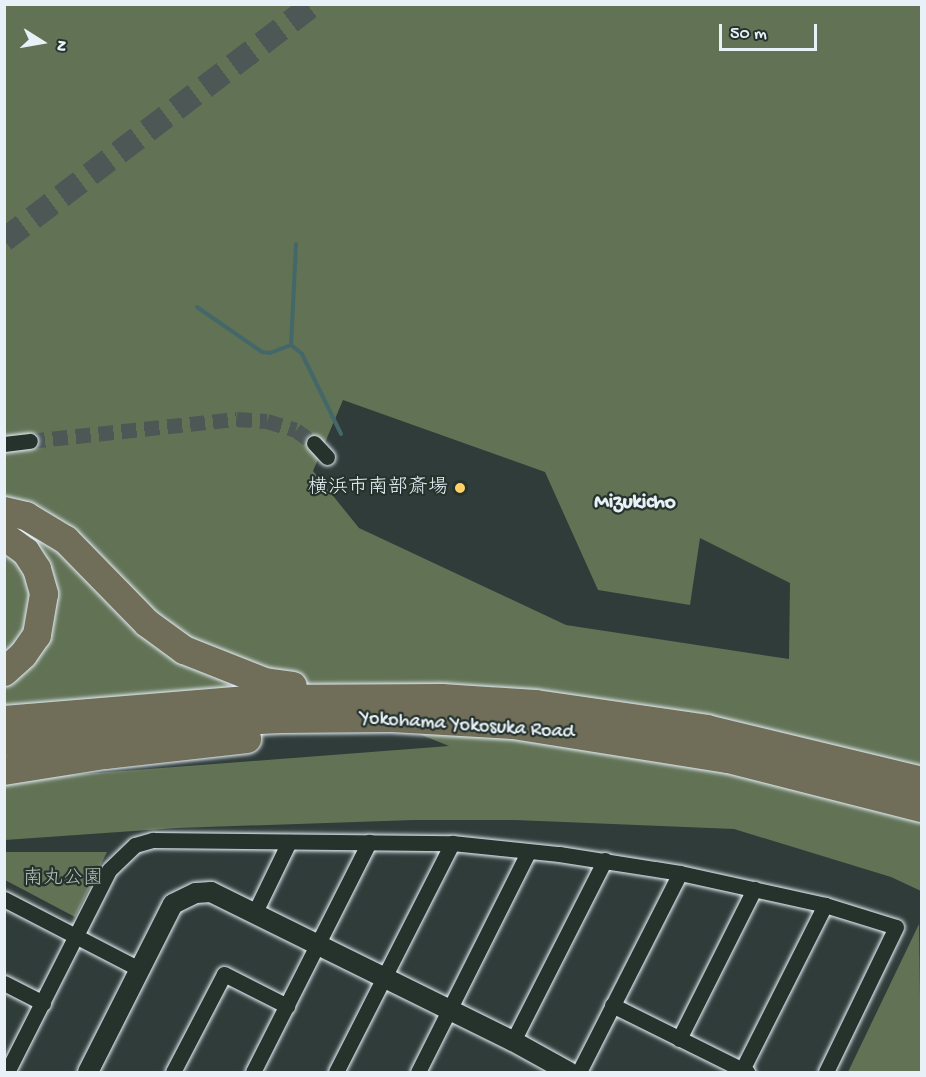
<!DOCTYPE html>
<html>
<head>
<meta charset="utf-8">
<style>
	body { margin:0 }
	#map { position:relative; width:926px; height:1077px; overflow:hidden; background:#303c3a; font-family:"Gochi Hand","Klee One",sans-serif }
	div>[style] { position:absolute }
	.green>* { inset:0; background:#617255 }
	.stream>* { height:4px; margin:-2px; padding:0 2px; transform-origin:2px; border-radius:2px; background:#44686a }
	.minor-tunnel>* { height:15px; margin-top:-7.5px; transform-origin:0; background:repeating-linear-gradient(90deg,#4c5756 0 15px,transparent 0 23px) }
	.primary-tunnel>* { height:24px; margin-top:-12px; transform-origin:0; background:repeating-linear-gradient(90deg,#4c5756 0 24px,transparent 0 36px) }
	.roads { filter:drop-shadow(0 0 2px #e8f1f8) drop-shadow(0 0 2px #e8f1f8) }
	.minor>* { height:15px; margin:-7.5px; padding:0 7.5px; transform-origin:7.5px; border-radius:7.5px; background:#26332d }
	.tertiary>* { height:20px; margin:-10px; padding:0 10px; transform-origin:10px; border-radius:10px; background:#26332d }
	.motorway>* { height:28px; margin:-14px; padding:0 14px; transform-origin:14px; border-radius:14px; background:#706e59 }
	.dots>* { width:16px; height:16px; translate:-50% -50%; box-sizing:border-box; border:3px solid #26332d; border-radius:50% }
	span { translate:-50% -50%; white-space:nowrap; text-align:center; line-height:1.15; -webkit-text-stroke:4.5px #26332d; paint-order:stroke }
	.poi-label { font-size:20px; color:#e8f1f8 }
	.right { translate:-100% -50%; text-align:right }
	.street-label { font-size:20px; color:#e8f1f8 }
	.park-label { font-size:20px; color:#b2beb7 }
	.neighbourhood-label { font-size:21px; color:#e8f1f8; font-weight:700 }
	.frame { position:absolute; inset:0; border:6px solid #e8f1f8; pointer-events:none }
	.north { position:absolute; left:12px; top:12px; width:60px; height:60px; -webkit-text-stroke:4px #26332d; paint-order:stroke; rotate:101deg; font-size:16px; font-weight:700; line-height:24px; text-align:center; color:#e8f1f8 }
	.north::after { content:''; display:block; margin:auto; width:21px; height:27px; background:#e8f1f8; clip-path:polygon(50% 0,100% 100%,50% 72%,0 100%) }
	.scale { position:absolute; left:719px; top:24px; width:98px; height:27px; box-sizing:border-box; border:3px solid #e8f1f8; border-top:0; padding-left:8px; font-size:18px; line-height:21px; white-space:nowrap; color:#e8f1f8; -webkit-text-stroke:4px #26332d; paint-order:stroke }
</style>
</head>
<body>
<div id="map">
	<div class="green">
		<i style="clip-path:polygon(evenodd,5px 5px,921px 5px,921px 891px,891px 877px,734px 829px,515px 820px,414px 820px,176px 828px,5px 840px,5px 780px,449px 746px,238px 661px,171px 628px,5px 501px,5px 5px,343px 400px,545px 472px,598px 590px,690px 605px,700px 538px,790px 583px,789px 659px,566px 625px,359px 528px,313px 471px,343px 400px)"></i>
		<i style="clip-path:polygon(24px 522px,228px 676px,230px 688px,5px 712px,5px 681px,54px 598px,5px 527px)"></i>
		<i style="clip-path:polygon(4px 543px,37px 582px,30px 632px,4px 660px)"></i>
		<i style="clip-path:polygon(5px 852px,107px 852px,75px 917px,5px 880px)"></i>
		<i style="clip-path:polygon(919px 924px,921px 1072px,848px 1072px)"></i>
	</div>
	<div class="stream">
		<i style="left:296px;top:244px;width:101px;rotate:92.8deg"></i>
		<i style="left:291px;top:345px;width:14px;rotate:39deg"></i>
		<i style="left:302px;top:354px;width:89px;rotate:64deg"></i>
		<i style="left:197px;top:307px;width:79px;rotate:34.7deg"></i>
		<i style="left:262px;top:352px;width:8px;rotate:7deg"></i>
		<i style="left:270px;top:353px;width:22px;rotate:-21deg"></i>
	</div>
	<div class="minor-tunnel">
		<i style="left:30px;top:441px;width:208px;rotate:-6.1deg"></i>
		<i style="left:237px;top:419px;width:30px;rotate:4deg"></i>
		<i style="left:267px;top:421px;width:30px;rotate:17deg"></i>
		<i style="left:296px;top:430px;width:22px;rotate:36deg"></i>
	</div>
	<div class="primary-tunnel">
		<i style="left:4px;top:240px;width:390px;rotate:-37.3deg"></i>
	</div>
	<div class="roads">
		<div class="minor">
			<i style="left:314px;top:443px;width:19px;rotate:47deg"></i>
			<i style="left:4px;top:444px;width:26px;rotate:-7deg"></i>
			<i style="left:4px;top:899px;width:152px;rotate:27.4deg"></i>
			<i style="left:255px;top:912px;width:78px;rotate:-64.1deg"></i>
			<i style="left:4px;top:983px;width:44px;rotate:27.1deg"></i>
			<i style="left:612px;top:1005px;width:151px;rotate:26.4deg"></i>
			<i style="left:679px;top:1039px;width:168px;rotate:-63.4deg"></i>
			<i style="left:513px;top:1041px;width:203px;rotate:-63.1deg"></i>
			<i style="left:742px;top:1070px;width:185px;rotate:-63.3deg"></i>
			<i style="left:7px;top:1072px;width:226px;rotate:-63.2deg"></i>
			<i style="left:109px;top:870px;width:36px;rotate:-44deg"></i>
			<i style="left:135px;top:845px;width:19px;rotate:-16deg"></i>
			<i style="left:153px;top:840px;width:299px;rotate:0.6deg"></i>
			<i style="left:452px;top:843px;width:108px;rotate:5.9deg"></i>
			<i style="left:559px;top:854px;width:122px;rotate:8.9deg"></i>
			<i style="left:680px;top:873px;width:148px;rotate:12.4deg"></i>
			<i style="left:825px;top:905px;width:74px;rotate:17.2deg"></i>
			<i style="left:896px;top:927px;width:161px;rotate:115.8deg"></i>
			<i style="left:173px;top:1072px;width:110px;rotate:-62.5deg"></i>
			<i style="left:224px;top:974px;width:71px;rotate:26.9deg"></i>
			<i style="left:253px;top:1072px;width:258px;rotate:-63.2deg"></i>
			<i style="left:336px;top:1072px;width:257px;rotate:-63.1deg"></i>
			<i style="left:418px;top:1072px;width:246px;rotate:-63.4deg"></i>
			<i style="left:579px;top:1072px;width:223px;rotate:-63.1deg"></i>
		</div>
		<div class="tertiary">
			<i style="left:88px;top:1072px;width:188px;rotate:-63.2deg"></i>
			<i style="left:173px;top:904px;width:25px;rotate:-26deg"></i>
			<i style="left:196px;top:893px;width:15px;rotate:-4deg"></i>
			<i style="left:211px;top:892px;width:337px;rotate:26.3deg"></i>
			<i style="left:513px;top:1041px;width:64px;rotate:29deg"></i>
		</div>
		<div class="motorway">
			<i style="left:4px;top:511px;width:23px;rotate:13deg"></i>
			<i style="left:26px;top:516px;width:47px;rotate:31deg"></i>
			<i style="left:66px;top:540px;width:116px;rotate:45.7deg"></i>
			<i style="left:147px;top:623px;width:46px;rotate:36.1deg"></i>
			<i style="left:184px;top:650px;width:87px;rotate:21.6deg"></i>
			<i style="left:265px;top:682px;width:28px;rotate:8deg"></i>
			<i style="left:4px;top:536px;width:27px;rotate:36deg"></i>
			<i style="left:26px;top:552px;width:20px;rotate:57deg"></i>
			<i style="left:37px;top:569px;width:26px;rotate:74deg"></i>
			<i style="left:44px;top:594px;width:42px;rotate:99.7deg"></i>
			<i style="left:37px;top:635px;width:24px;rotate:125deg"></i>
			<i style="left:23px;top:655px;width:25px;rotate:138deg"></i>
			<i style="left:4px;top:720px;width:259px;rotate:-4.7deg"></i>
			<i style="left:262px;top:699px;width:180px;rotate:-0.3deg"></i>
			<i style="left:442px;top:698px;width:94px;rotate:3.7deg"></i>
			<i style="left:536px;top:704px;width:173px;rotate:8.3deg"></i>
			<i style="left:707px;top:729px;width:221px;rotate:13.6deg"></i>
			<i style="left:4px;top:743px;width:197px;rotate:-5.8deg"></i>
			<i style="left:200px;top:723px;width:81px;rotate:-2.8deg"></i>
			<i style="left:281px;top:719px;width:111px;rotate:-0.5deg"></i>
			<i style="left:392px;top:718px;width:121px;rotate:3.3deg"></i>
			<i style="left:513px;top:725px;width:218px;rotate:9deg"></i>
			<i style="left:728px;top:759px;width:200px;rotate:14.2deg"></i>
			<i style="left:4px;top:771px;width:102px;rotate:-9deg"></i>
			<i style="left:105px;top:755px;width:143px;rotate:-6.4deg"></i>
		</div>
	</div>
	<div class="dots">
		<i style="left:460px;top:488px;background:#ffd166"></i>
	</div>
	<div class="poi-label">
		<span class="right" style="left:448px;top:488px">横浜市南部斎場</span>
	</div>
	<div class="street-label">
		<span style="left:467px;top:726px;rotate:4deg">Yokohama Yokosuka Road</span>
	</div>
	<div class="park-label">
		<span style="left:63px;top:879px">南丸公園</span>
	</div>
	<div class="neighbourhood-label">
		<span style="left:635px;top:504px">Mizukicho</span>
	</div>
	<div class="frame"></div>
	<div class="north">N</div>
	<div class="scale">50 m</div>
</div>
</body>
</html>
